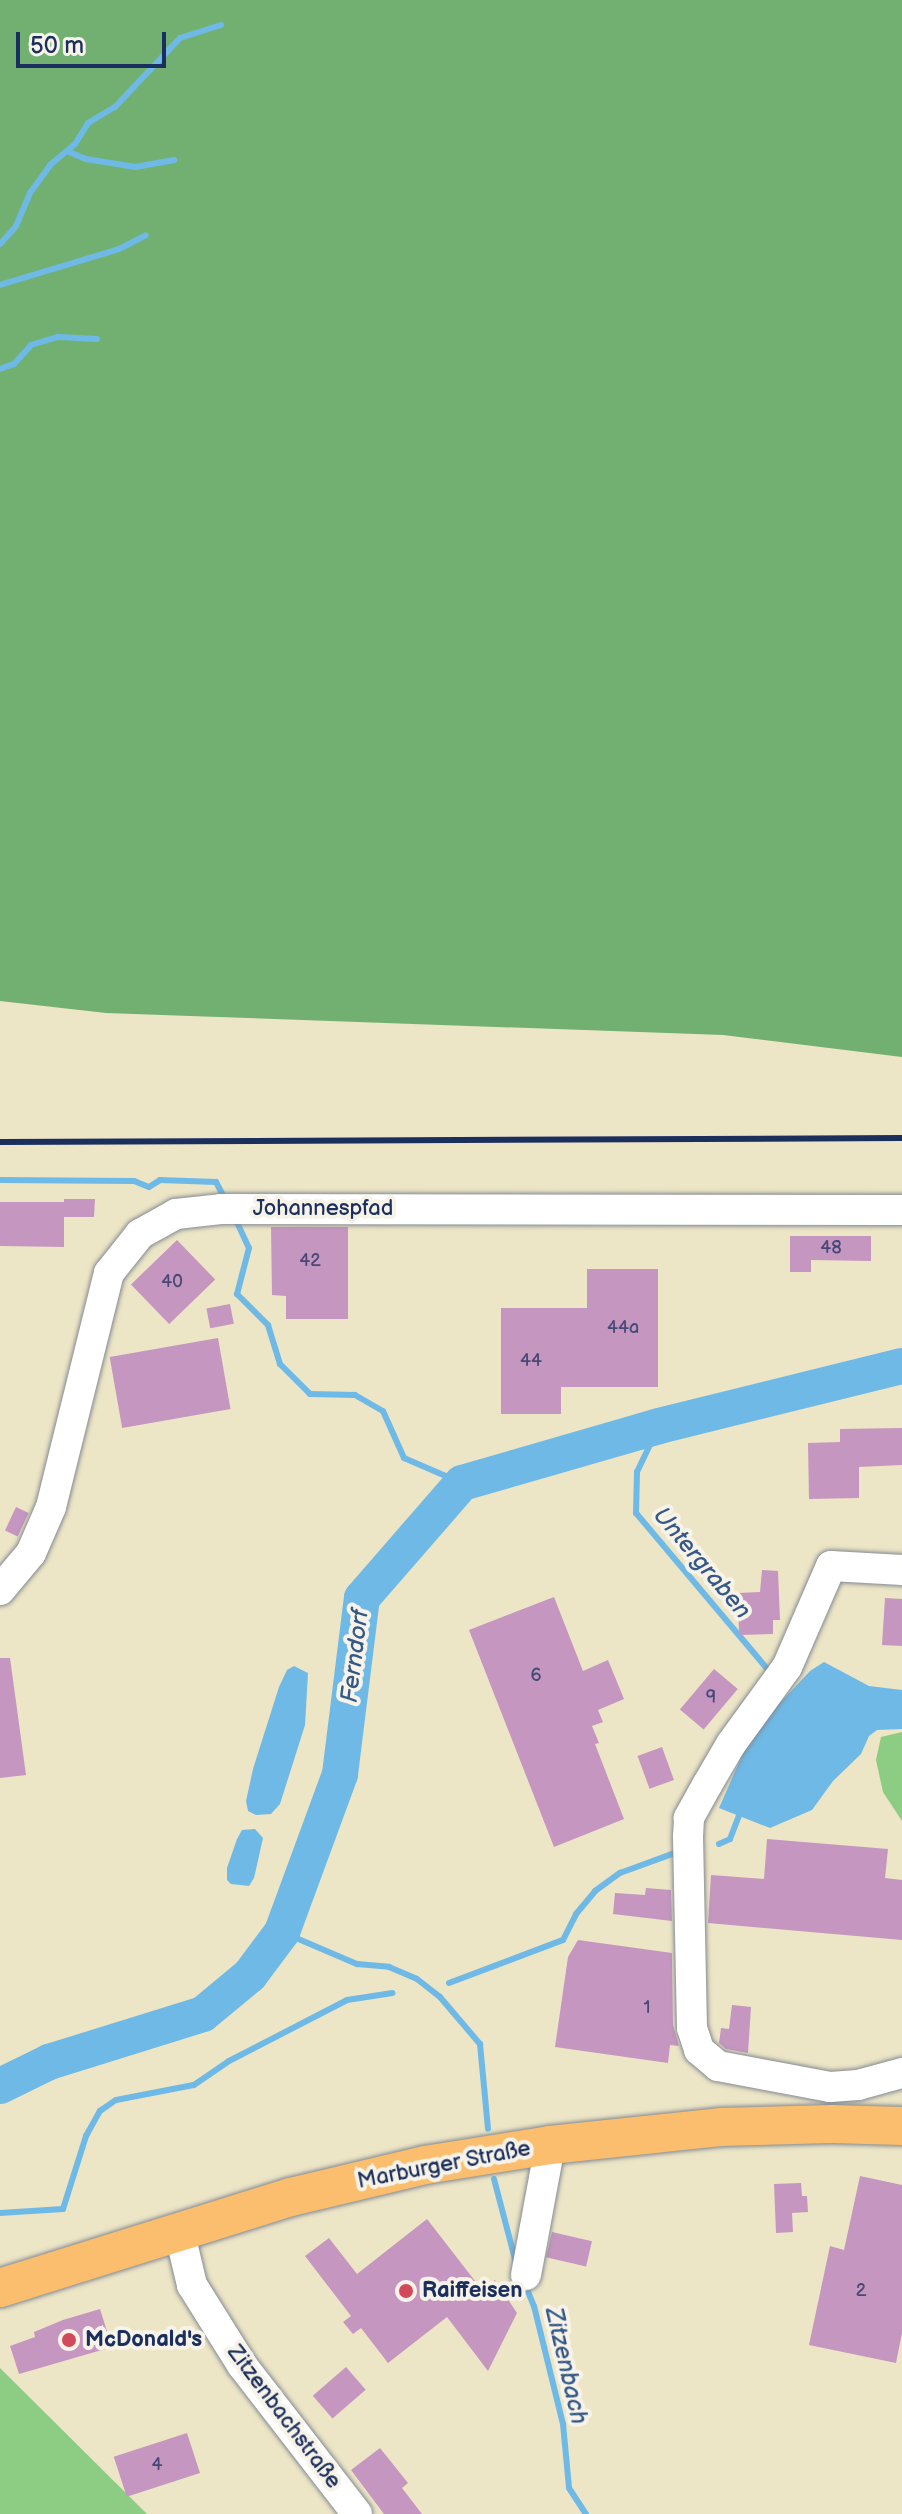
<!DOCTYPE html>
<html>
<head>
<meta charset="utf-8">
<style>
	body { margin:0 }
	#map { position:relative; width:902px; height:2514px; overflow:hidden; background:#ece5c6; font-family:"Balsamiq Sans",sans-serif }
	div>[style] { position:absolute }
	.green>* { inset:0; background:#8dcc83 }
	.forest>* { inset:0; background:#72b071 }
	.water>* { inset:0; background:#6fb9e7 }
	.stream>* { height:6px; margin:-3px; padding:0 3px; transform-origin:3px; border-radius:3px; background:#6fb9e7 }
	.river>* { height:36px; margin:-18px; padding:0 18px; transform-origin:18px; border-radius:18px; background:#6fb9e7 }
	.building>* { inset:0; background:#c596c0; transform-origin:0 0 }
	.roads { filter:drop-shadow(0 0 2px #848a92) drop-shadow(0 0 2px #848a92) }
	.minor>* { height:30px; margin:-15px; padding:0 15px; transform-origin:15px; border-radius:15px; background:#fff }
	.major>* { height:38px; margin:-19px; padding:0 19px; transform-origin:19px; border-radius:19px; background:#fbbe6e }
	.rail>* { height:6px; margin:-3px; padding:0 3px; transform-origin:3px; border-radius:3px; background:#1b2f5e }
	.dots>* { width:22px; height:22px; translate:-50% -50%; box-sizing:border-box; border:4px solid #f7f3e8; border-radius:50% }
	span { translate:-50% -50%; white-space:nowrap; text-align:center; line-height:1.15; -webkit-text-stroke:8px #f7f3e8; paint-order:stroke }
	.number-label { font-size:18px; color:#464976 }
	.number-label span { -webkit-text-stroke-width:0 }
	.street-label { font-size:22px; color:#1b2f5e }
	.poi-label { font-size:22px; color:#1b2f5e; font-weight:700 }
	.left { translate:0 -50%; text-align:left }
	.water-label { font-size:24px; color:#345887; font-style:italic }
	.scale { position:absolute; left:16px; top:32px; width:150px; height:36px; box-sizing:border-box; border:4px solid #1b2f5e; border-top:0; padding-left:10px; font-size:24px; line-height:28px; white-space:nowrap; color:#1b2f5e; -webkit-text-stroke:6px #f7f3e8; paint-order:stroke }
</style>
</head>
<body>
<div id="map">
	<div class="green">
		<i style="clip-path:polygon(902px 1732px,902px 1821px,883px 1792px,876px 1760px,881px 1737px)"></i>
		<i style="clip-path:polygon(0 2368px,147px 2514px,0 2514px)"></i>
	</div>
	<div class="forest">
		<i style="clip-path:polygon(0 0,902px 0,902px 1057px,723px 1035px,106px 1013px,0 1001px)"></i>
	</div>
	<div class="water">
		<i style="clip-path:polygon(824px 1662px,869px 1686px,902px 1690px,902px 1729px,877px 1730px,869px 1736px,861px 1754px,833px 1781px,812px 1810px,770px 1828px,719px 1808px,752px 1733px,810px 1671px)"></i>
		<i style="clip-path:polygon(294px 1666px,308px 1673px,305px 1725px,280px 1804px,271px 1814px,256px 1815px,248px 1811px,246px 1801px,253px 1769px,279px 1687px,287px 1670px)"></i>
		<i style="clip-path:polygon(255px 1829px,263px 1838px,254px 1878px,249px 1886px,231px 1884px,227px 1880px,227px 1868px,237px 1839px,242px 1830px)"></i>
	</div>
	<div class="stream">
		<i style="left:67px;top:151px;width:21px;rotate:23deg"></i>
		<i style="left:86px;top:159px;width:50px;rotate:9.3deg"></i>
		<i style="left:135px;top:167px;width:40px;rotate:-10deg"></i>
		<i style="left:0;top:244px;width:24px;rotate:-48deg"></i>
		<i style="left:16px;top:226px;width:36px;rotate:-67deg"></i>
		<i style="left:30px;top:193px;width:34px;rotate:-54deg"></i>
		<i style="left:50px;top:165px;width:33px;rotate:-40deg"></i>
		<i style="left:75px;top:144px;width:25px;rotate:-58deg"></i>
		<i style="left:88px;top:123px;width:31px;rotate:-31deg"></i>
		<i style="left:115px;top:107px;width:95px;rotate:-46.7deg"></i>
		<i style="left:180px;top:38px;width:43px;rotate:-17.6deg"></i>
		<i style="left:0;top:285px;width:124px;rotate:-16.8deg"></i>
		<i style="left:119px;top:249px;width:30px;rotate:-27deg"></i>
		<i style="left:0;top:369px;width:15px;rotate:-20deg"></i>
		<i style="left:14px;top:364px;width:25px;rotate:-48deg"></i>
		<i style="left:31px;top:345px;width:28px;rotate:-17deg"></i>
		<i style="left:58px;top:337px;width:39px;rotate:3deg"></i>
		<i style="left:0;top:1180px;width:134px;rotate:0.4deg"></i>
		<i style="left:134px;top:1181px;width:16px;rotate:22deg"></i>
		<i style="left:149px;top:1187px;width:13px;rotate:-32deg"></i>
		<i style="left:160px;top:1180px;width:56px;rotate:2deg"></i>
		<i style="left:216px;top:1182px;width:21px;rotate:62deg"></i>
		<i style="left:235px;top:1218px;width:33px;rotate:65deg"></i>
		<i style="left:249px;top:1248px;width:48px;rotate:104.6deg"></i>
		<i style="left:237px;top:1294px;width:44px;rotate:45deg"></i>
		<i style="left:268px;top:1325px;width:41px;rotate:72.9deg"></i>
		<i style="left:280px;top:1364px;width:42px;rotate:45deg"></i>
		<i style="left:310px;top:1394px;width:45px;rotate:1.3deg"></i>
		<i style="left:355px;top:1395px;width:32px;rotate:30deg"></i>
		<i style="left:383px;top:1411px;width:51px;rotate:65.9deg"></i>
		<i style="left:404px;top:1458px;width:63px;rotate:23.3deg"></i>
		<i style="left:659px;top:1426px;width:51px;rotate:115.6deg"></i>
		<i style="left:637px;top:1472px;width:41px;rotate:91.4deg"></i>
		<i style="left:636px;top:1513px;width:205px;rotate:49.9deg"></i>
		<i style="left:719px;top:1844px;width:12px;rotate:-24deg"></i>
		<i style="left:730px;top:1839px;width:25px;rotate:-69deg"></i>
		<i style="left:282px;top:1932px;width:82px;rotate:23.1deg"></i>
		<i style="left:357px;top:1964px;width:32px;rotate:5deg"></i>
		<i style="left:389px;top:1967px;width:30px;rotate:23deg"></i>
		<i style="left:417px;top:1979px;width:29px;rotate:38deg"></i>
		<i style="left:440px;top:1997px;width:62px;rotate:49.6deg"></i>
		<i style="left:480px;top:2044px;width:85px;rotate:84.6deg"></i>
		<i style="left:449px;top:1983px;width:122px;rotate:-20.7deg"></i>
		<i style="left:563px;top:1940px;width:29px;rotate:-63deg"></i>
		<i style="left:576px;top:1914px;width:30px;rotate:-50deg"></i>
		<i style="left:595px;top:1891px;width:31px;rotate:-36deg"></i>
		<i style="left:620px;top:1873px;width:55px;rotate:-20.1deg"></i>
		<i style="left:494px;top:2179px;width:87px;rotate:75.3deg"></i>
		<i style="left:0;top:2213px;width:63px;rotate:-3.6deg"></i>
		<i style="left:63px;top:2209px;width:77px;rotate:-72.5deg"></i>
		<i style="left:86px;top:2136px;width:29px;rotate:-61deg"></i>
		<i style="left:100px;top:2111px;width:19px;rotate:-35deg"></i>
		<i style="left:116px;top:2100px;width:79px;rotate:-10.9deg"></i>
		<i style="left:194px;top:2085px;width:42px;rotate:-34.4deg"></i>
		<i style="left:229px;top:2061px;width:133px;rotate:-27.3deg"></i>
		<i style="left:347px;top:2000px;width:46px;rotate:-8.8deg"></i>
		<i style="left:525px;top:2284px;width:24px;rotate:68deg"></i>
		<i style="left:534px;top:2306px;width:122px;rotate:76.2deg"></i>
		<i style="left:563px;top:2424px;width:64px;rotate:84.6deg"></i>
		<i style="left:569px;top:2488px;width:31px;rotate:57deg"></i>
	</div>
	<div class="river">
		<i style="left:0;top:2086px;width:55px;rotate:-26.1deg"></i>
		<i style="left:49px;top:2062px;width:161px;rotate:-17.3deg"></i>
		<i style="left:203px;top:2014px;width:61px;rotate:-39.7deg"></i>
		<i style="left:250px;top:1975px;width:54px;rotate:-53.3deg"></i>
		<i style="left:282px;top:1932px;width:168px;rotate:-69.8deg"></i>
		<i style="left:340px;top:1774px;width:177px;rotate:-82.9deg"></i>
		<i style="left:362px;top:1598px;width:152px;rotate:-49deg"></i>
		<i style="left:462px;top:1483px;width:205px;rotate:-16.1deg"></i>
		<i style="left:659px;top:1426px;width:250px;rotate:-13.9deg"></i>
	</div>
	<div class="building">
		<i style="clip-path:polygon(64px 1199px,95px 1199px,94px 1217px,64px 1217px,64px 1247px,0 1246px,0 1202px,64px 1202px)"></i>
		<i style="clip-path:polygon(271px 1227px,348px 1227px,348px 1319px,286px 1319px,286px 1296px,272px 1295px)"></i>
		<i style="clip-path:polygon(790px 1236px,871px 1236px,871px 1261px,811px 1260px,811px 1272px,790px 1272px)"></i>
		<i style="left:177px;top:1240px;width:55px;height:64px;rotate:46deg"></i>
		<i style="clip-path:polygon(587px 1269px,658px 1269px,658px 1387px,561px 1387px,561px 1414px,501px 1414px,501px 1308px,587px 1308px)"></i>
		<i style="left:230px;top:1304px;width:20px;height:24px;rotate:79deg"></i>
		<i style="left:218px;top:1338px;width:72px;height:110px;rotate:80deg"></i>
		<i style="clip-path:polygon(902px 1428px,902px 1465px,859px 1467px,859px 1498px,809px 1499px,808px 1443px,840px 1442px,840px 1429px)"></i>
		<i style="left:16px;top:1507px;width:14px;height:26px;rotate:25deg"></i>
		<i style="clip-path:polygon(762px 1570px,778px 1571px,780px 1620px,773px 1620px,773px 1634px,739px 1635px,738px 1593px,760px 1592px)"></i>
		<i style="clip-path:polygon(554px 1597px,583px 1671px,608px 1660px,624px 1699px,598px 1710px,603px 1722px,592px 1726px,599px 1743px,595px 1744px,624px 1819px,554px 1847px,469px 1630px)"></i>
		<i style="clip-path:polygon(885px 1598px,902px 1599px,902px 1646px,882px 1645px)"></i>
		<i style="clip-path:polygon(0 1658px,10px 1658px,26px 1775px,0 1778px)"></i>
		<i style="left:714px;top:1669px;width:31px;height:53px;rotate:40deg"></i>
		<i style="left:662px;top:1747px;width:35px;height:26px;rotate:70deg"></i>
		<i style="clip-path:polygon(767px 1839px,888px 1849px,885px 1878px,902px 1880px,902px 1940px,708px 1923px,711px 1875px,764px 1879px)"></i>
		<i style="clip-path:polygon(646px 1888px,671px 1890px,672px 1921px,613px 1914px,615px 1893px,645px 1895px)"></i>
		<i style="clip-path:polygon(578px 1940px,672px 1953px,673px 2025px,679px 2046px,670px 2045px,668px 2063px,555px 2047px,568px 1957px)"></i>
		<i style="clip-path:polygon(732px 2005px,751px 2007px,748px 2053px,726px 2049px,719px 2043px,721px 2028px,729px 2029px)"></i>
		<i style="clip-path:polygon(860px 2176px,902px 2185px,902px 2333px,896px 2363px,809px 2345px,830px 2246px,844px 2250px)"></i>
		<i style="clip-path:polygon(801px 2183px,802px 2196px,807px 2196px,808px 2212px,792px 2213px,793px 2232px,776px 2233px,774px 2184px)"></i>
		<i style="clip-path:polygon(427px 2219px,482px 2290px,495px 2280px,517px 2313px,488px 2371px,447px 2317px,388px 2363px,361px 2328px,353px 2334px,343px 2322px,351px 2316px,305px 2256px,329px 2238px,357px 2274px)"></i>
		<i style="left:552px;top:2232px;width:41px;height:26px;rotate:13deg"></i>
		<i style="clip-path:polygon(100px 2309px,112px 2347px,19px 2374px,10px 2346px,35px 2337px,34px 2332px,63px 2320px)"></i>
		<i style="left:346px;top:2367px;width:30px;height:44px;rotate:49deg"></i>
		<i style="left:187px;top:2433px;width:42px;height:77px;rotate:72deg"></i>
		<i style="clip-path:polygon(380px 2448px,408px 2483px,402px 2488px,422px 2514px,384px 2514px,351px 2470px)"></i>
	</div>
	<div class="roads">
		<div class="minor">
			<i style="left:902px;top:1570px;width:71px;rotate:-176.8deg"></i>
			<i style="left:831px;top:1566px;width:110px;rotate:113.5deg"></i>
			<i style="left:787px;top:1667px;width:95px;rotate:126deg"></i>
			<i style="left:731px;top:1744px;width:48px;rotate:120.3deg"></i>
			<i style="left:707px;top:1785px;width:38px;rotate:119deg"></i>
			<i style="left:689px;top:1818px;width:19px;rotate:93deg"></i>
			<i style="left:688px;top:1837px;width:191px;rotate:88.8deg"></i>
			<i style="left:692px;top:2028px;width:23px;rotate:72deg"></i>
			<i style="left:699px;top:2050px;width:25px;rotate:40deg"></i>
			<i style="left:718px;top:2066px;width:114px;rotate:10.6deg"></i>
			<i style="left:830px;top:2087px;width:28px;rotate:-4deg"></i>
			<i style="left:858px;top:2085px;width:46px;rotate:-15.3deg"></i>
			<i style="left:0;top:1590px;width:48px;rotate:-50deg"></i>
			<i style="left:31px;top:1553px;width:50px;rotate:-66.5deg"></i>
			<i style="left:51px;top:1507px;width:241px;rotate:-76.1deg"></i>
			<i style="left:109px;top:1273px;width:50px;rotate:-51.5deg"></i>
			<i style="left:140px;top:1234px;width:41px;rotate:-29.1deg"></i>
			<i style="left:176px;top:1214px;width:45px;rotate:-6.3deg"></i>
			<i style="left:221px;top:1209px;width:681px;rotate:0.08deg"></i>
			<i style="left:179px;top:2230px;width:57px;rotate:76.7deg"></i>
			<i style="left:192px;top:2285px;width:94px;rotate:58deg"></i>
			<i style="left:242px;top:2365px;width:188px;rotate:52.3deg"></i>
			<i style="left:526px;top:2275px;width:132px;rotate:-79.5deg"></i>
		</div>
		<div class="major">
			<i style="left:0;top:2288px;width:305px;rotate:-17.4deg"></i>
			<i style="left:291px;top:2197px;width:138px;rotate:-13.4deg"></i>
			<i style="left:425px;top:2165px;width:127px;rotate:-9.1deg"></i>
			<i style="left:550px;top:2145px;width:171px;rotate:-6deg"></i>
			<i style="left:720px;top:2127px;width:112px;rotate:-1.5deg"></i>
			<i style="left:832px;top:2124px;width:70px;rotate:1.6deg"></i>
		</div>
	</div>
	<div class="rail">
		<i style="left:0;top:1142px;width:902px;rotate:-0.25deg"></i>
	</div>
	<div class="dots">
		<i style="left:406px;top:2291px;background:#d1495b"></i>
		<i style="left:69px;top:2340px;background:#d1495b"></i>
	</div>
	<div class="number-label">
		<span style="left:831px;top:1248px">48</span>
		<span style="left:310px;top:1261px">42</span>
		<span style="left:172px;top:1282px">40</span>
		<span style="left:623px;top:1328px">44a</span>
		<span style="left:531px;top:1361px">44</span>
		<span style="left:536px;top:1676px">6</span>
		<span style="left:711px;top:1698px">9</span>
		<span style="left:647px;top:2008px">1</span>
		<span style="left:861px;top:2291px">2</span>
		<span style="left:157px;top:2465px">4</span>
	</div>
	<div class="street-label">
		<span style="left:323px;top:1209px">Johannespfad</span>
		<span style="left:444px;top:2165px;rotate:-11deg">Marburger Straße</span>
		<span style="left:284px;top:2417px;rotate:53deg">Zitzenbachstraße</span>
	</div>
	<div class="poi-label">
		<span class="left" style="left:422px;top:2291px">Raiffeisen</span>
		<span class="left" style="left:85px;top:2340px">McDonald's</span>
	</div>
	<div class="water-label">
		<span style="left:702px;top:1563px;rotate:50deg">Untergraben</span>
		<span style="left:355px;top:1656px;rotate:-83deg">Ferndorf</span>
		<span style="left:566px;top:2366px;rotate:77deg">Zitzenbach</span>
	</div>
	<div class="scale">50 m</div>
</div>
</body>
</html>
